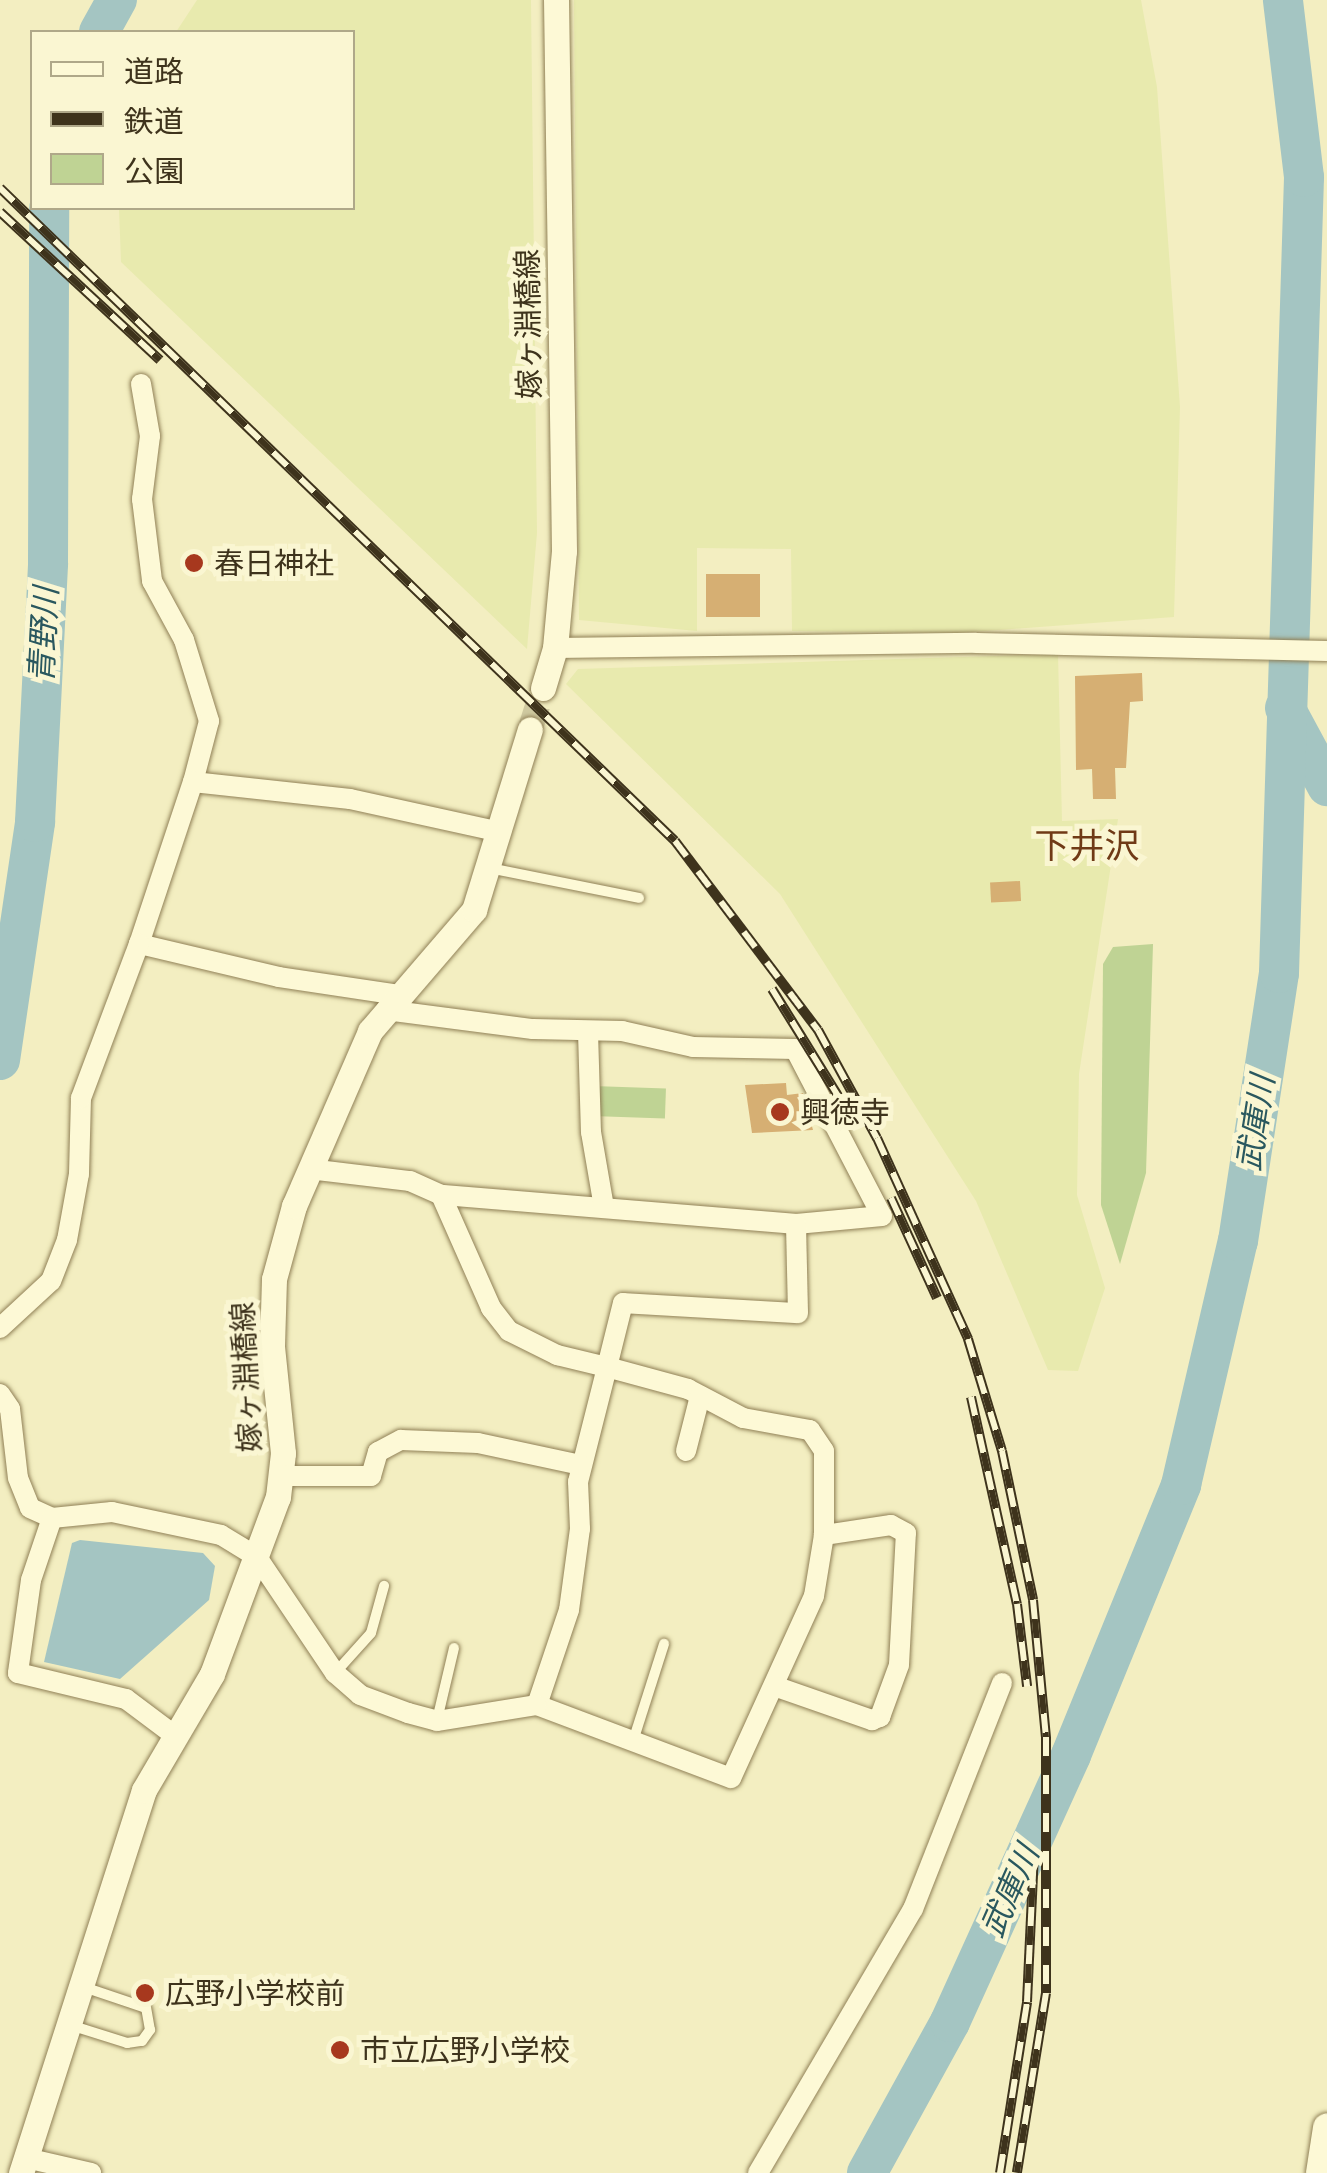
<!DOCTYPE html>
<html>
<head>
<meta charset="utf-8">
<style>
	body { margin:0 }
	#map { position:relative; width:1327px; height:2173px; overflow:hidden; background:#f3eec1; font-family:Merriweather,"Noto Sans JP",serif }
	div>[style] { position:absolute }
	.farmland>* { inset:0; background:#e8eaae }
	.green>* { inset:0; background:#bfd394; transform-origin:0 0 }
	.water>* { inset:0; background:#a4c5c2 }
	.river>* { height:40px; margin:-20px; padding:0 20px; transform-origin:20px; border-radius:20px; background:#a4c5c2 }
	.building>* { inset:0; background:#d6af73; transform-origin:0 0 }
	.tertiary-tunnel>* { height:25px; margin-top:-12.5px; transform-origin:0; background:repeating-linear-gradient(90deg,#cfc9a0 0 25px,transparent 0 37px) }
	.roads { filter:drop-shadow(0 0 2px #908056) drop-shadow(0 0 2px #908056) }
	.service>* { height:10px; margin:-5px; padding:0 5px; transform-origin:5px; border-radius:5px; background:#fdf9d6 }
	.minor>* { height:20px; margin:-10px; padding:0 10px; transform-origin:10px; border-radius:10px; background:#fdf9d6 }
	.tertiary>* { height:25px; margin:-12.5px; padding:0 12.5px; transform-origin:12.5px; border-radius:12.5px; background:#fdf9d6 }
	.secondary>* { height:28px; margin:-14px; padding:0 14px; transform-origin:14px; border-radius:14px; background:#fdf9d6 }
	.rail>* { height:10px; margin-top:-5px; transform-origin:0; background:repeating-linear-gradient(90deg,#faf6d2 0 19px,#3e331c 0 38px); box-sizing:border-box; border-block:2px solid #3e331c }
	.dots>* { width:28px; height:28px; translate:-50% -50%; box-sizing:border-box; border:5px solid #faf6d2; border-radius:50% }
	span { translate:-50% -50%; white-space:nowrap; text-align:center; line-height:1.15; -webkit-text-stroke:10px #faf6d2; paint-order:stroke }
	.street-label { font-size:30px; color:#3e331c }
	.poi-label { font-size:30px; color:#3e331c }
	.left { translate:0 -50%; text-align:left }
	.water-label { font-size:32px; color:#2a585f; font-style:italic }
	.quarter-label { font-size:35px; color:#703a16 }
	.legend { position:absolute; left:30px; top:30px; width:325px; height:180px; box-sizing:border-box; background:#faf6d2; border:2px solid #afa889; margin:0; padding:12px 18px; list-style:none; font-size:30px; color:#3e331c }
	.legend li { display:flex; align-items:center; gap:20px; height:50px }
	.legend b { width:50px; border:2px solid #afa889 }
</style>
</head>
<body>
<div id="map">
	<div class="farmland">
		<i style="clip-path:polygon(197px 0,531px 0,537px 533px,527px 649px,121px 262px,119px 208px,352px 208px,352px 32px,176px 32px)"></i>
		<i style="clip-path:polygon(574px 0,1141px 0,1157px 87px,1180px 407px,1174px 617px,958px 633px,792px 631px,791px 549px,697px 548px,697px 631px,579px 620px)"></i>
		<i style="clip-path:polygon(1058px 654px,1062px 821px,1118px 819px,1079px 1074px,1077px 1195px,1105px 1288px,1078px 1371px,1048px 1370px,976px 1201px,780px 894px,566px 684px,578px 669px)"></i>
	</div>
	<div class="green">
		<i style="clip-path:polygon(1153px 944px,1146px 1173px,1120px 1264px,1101px 1205px,1103px 964px,1113px 947px)"></i>
		<i style="left:593px;top:1086px;width:73px;height:30px;rotate:2deg"></i>
	</div>
	<div class="water">
		<i style="clip-path:polygon(80px 1540px,203px 1553px,215px 1566px,209px 1600px,120px 1679px,44px 1662px,72px 1543px)"></i>
	</div>
	<div class="river">
		<i style="left:99px;top:32px;width:37px;rotate:-61deg"></i>
		<i style="left:1285px;top:708px;width:89px;rotate:61.7deg"></i>
		<i style="left:0;top:1060px;width:241px;rotate:-81.6deg"></i>
		<i style="left:35px;top:822px;width:259px;rotate:-87.1deg"></i>
		<i style="left:48px;top:563px;width:355px;rotate:-89.8deg"></i>
		<i style="left:867px;top:2173px;width:172px;rotate:-61.2deg"></i>
		<i style="left:950px;top:2022px;width:293px;rotate:-65.6deg"></i>
		<i style="left:1071px;top:1755px;width:292px;rotate:-67.8deg"></i>
		<i style="left:1181px;top:1485px;width:251px;rotate:-76.9deg"></i>
		<i style="left:1238px;top:1241px;width:271px;rotate:-81.3deg"></i>
		<i style="left:1279px;top:973px;width:796px;rotate:-88.2deg"></i>
		<i style="left:1304px;top:177px;width:178px;rotate:-96.8deg"></i>
	</div>
	<div class="building">
		<i style="left:706px;top:574px;width:54px;height:43px"></i>
		<i style="clip-path:polygon(1142px 673px,1143px 701px,1130px 702px,1126px 768px,1115px 768px,1116px 799px,1093px 799px,1092px 769px,1076px 770px,1075px 676px)"></i>
		<i style="left:1020px;top:881px;width:20px;height:30px;rotate:87deg"></i>
		<i style="clip-path:polygon(786px 1083px,787px 1095px,803px 1093px,813px 1130px,752px 1133px,745px 1085px)"></i>
	</div>
	<div class="tertiary-tunnel">
		<i style="left:530px;top:729px;width:43px;rotate:-72.4deg"></i>
	</div>
	<div class="roads">
		<div class="service">
			<i style="left:489px;top:868px;width:153px;rotate:11.3deg"></i>
			<i style="left:336px;top:1672px;width:52px;rotate:-48.1deg"></i>
			<i style="left:371px;top:1633px;width:49px;rotate:-74.5deg"></i>
			<i style="left:437px;top:1720px;width:74px;rotate:-76.7deg"></i>
			<i style="left:634px;top:1738px;width:99px;rotate:-72.3deg"></i>
			<i style="left:70px;top:2025px;width:60px;rotate:17.5deg"></i>
			<i style="left:127px;top:2043px;width:15px;rotate:-8deg"></i>
			<i style="left:142px;top:2041px;width:14px;rotate:-54deg"></i>
			<i style="left:150px;top:2030px;width:22px;rotate:-100deg"></i>
			<i style="left:146px;top:2008px;width:65px;rotate:-161.3deg"></i>
		</div>
		<div class="minor">
			<i style="left:141px;top:384px;width:53px;rotate:80.2deg"></i>
			<i style="left:150px;top:436px;width:64px;rotate:97.2deg"></i>
			<i style="left:142px;top:499px;width:83px;rotate:83deg"></i>
			<i style="left:152px;top:581px;width:67px;rotate:61.5deg"></i>
			<i style="left:184px;top:640px;width:85px;rotate:72.8deg"></i>
			<i style="left:209px;top:721px;width:63px;rotate:104.7deg"></i>
			<i style="left:555px;top:648px;width:421px;rotate:-0.7deg"></i>
			<i style="left:976px;top:643px;width:351px;rotate:1.3deg"></i>
			<i style="left:399px;top:995px;width:121px;rotate:-171.5deg"></i>
			<i style="left:279px;top:977px;width:144px;rotate:-166.7deg"></i>
			<i style="left:139px;top:944px;width:171px;rotate:-71.6deg"></i>
			<i style="left:193px;top:782px;width:158px;rotate:6.2deg"></i>
			<i style="left:350px;top:799px;width:154px;rotate:12.4deg"></i>
			<i style="left:386px;top:1010px;width:148px;rotate:7.4deg"></i>
			<i style="left:533px;top:1029px;width:89px;rotate:1.3deg"></i>
			<i style="left:622px;top:1031px;width:73px;rotate:12.7deg"></i>
			<i style="left:693px;top:1047px;width:102px;rotate:1.1deg"></i>
			<i style="left:795px;top:1049px;width:188px;rotate:62.5deg"></i>
			<i style="left:882px;top:1216px;width:86px;rotate:174.7deg"></i>
			<i style="left:796px;top:1224px;width:356px;rotate:-175.3deg"></i>
			<i style="left:588px;top:1032px;width:100px;rotate:88.3deg"></i>
			<i style="left:591px;top:1132px;width:76px;rotate:80.2deg"></i>
			<i style="left:309px;top:1169px;width:102px;rotate:6.8deg"></i>
			<i style="left:410px;top:1181px;width:34px;rotate:24deg"></i>
			<i style="left:441px;top:1195px;width:124px;rotate:66.1deg"></i>
			<i style="left:491px;top:1308px;width:29px;rotate:52deg"></i>
			<i style="left:509px;top:1331px;width:54px;rotate:26.6deg"></i>
			<i style="left:557px;top:1355px;width:51px;rotate:13.5deg"></i>
			<i style="left:607px;top:1367px;width:66px;rotate:-76deg"></i>
			<i style="left:623px;top:1303px;width:175px;rotate:3.3deg"></i>
			<i style="left:798px;top:1313px;width:89px;rotate:-91.3deg"></i>
			<i style="left:0;top:1328px;width:69px;rotate:-42.7deg"></i>
			<i style="left:51px;top:1281px;width:44px;rotate:-68.7deg"></i>
			<i style="left:67px;top:1240px;width:67px;rotate:-79.7deg"></i>
			<i style="left:79px;top:1174px;width:76px;rotate:-88.5deg"></i>
			<i style="left:81px;top:1098px;width:165px;rotate:-69.4deg"></i>
			<i style="left:607px;top:1367px;width:84px;rotate:15.2deg"></i>
			<i style="left:688px;top:1389px;width:62px;rotate:27.8deg"></i>
			<i style="left:743px;top:1418px;width:68px;rotate:10.2deg"></i>
			<i style="left:810px;top:1430px;width:25px;rotate:56deg"></i>
			<i style="left:824px;top:1451px;width:84px;rotate:90deg"></i>
			<i style="left:824px;top:1535px;width:62px;rotate:99.3deg"></i>
			<i style="left:814px;top:1596px;width:200px;rotate:114.5deg"></i>
			<i style="left:731px;top:1778px;width:207px;rotate:-159.4deg"></i>
			<i style="left:537px;top:1705px;width:100px;rotate:-71.4deg"></i>
			<i style="left:569px;top:1610px;width:82px;rotate:-82.3deg"></i>
			<i style="left:580px;top:1529px;width:47px;rotate:-92.4deg"></i>
			<i style="left:578px;top:1482px;width:119px;rotate:-75.8deg"></i>
			<i style="left:0;top:1394px;width:18px;rotate:56deg"></i>
			<i style="left:10px;top:1409px;width:69px;rotate:83.4deg"></i>
			<i style="left:18px;top:1478px;width:32px;rotate:68deg"></i>
			<i style="left:30px;top:1508px;width:24px;rotate:24deg"></i>
			<i style="left:52px;top:1518px;width:60px;rotate:-5.7deg"></i>
			<i style="left:112px;top:1512px;width:111px;rotate:11.9deg"></i>
			<i style="left:221px;top:1535px;width:42px;rotate:31.4deg"></i>
			<i style="left:257px;top:1557px;width:140px;rotate:56.1deg"></i>
			<i style="left:335px;top:1673px;width:33px;rotate:41deg"></i>
			<i style="left:360px;top:1695px;width:51px;rotate:20.6deg"></i>
			<i style="left:408px;top:1713px;width:30px;rotate:15deg"></i>
			<i style="left:437px;top:1721px;width:101px;rotate:-9.1deg"></i>
			<i style="left:686px;top:1451px;width:57px;rotate:-75.7deg"></i>
			<i style="left:283px;top:1476px;width:88px"></i>
			<i style="left:371px;top:1476px;width:25px;rotate:-74deg"></i>
			<i style="left:378px;top:1452px;width:26px;rotate:-28deg"></i>
			<i style="left:401px;top:1440px;width:77px;rotate:2.2deg"></i>
			<i style="left:478px;top:1443px;width:105px;rotate:12.1deg"></i>
			<i style="left:52px;top:1518px;width:65px;rotate:108.7deg"></i>
			<i style="left:31px;top:1580px;width:94px;rotate:98deg"></i>
			<i style="left:18px;top:1673px;width:111px;rotate:13.5deg"></i>
			<i style="left:126px;top:1699px;width:60px;rotate:36.9deg"></i>
			<i style="left:777px;top:1687px;width:101px;rotate:19.2deg"></i>
			<i style="left:872px;top:1720px;width:9px;rotate:-21deg"></i>
			<i style="left:880px;top:1717px;width:55px;rotate:-69.9deg"></i>
			<i style="left:899px;top:1665px;width:132px;rotate:-87deg"></i>
			<i style="left:906px;top:1533px;width:17px;rotate:-152deg"></i>
			<i style="left:891px;top:1525px;width:68px;rotate:171.5deg"></i>
			<i style="left:26px;top:2158px;width:67px;rotate:13deg"></i>
			<i style="left:758px;top:2173px;width:306px;rotate:-59.6deg"></i>
			<i style="left:913px;top:1909px;width:243px;rotate:-68.5deg"></i>
		</div>
		<div class="tertiary">
			<i style="left:543px;top:688px;width:42px;rotate:-73.3deg"></i>
			<i style="left:555px;top:648px;width:97px;rotate:-84.7deg"></i>
			<i style="left:564px;top:551px;width:551px;rotate:-90.83deg"></i>
			<i style="left:21px;top:2173px;width:402px;rotate:-72.2deg"></i>
			<i style="left:144px;top:1790px;width:134px;rotate:-59.6deg"></i>
			<i style="left:212px;top:1674px;width:189px;rotate:-69.6deg"></i>
			<i style="left:278px;top:1497px;width:44px;rotate:-83.5deg"></i>
			<i style="left:283px;top:1453px;width:108px;rotate:-95.9deg"></i>
			<i style="left:272px;top:1346px;width:67px;rotate:-88.3deg"></i>
			<i style="left:274px;top:1279px;width:76px;rotate:-74.7deg"></i>
			<i style="left:294px;top:1206px;width:191px;rotate:-66.5deg"></i>
			<i style="left:370px;top:1031px;width:160px;rotate:-49.3deg"></i>
			<i style="left:474px;top:910px;width:189px;rotate:-72.8deg"></i>
		</div>
		<div class="secondary">
			<i style="left:1320px;top:2173px;width:46px;rotate:-81.2deg"></i>
		</div>
	</div>
	<div class="rail">
		<i style="left:0;top:188px;width:939px;rotate:44.05deg"></i>
		<i style="left:675px;top:841px;width:237px;rotate:52.9deg"></i>
		<i style="left:818px;top:1030px;width:123px;rotate:61.4deg"></i>
		<i style="left:877px;top:1138px;width:221px;rotate:65.6deg"></i>
		<i style="left:968px;top:1339px;width:117px;rotate:73.1deg"></i>
		<i style="left:1002px;top:1451px;width:152px;rotate:78.2deg"></i>
		<i style="left:1033px;top:1600px;width:138px;rotate:84.6deg"></i>
		<i style="left:1046px;top:1737px;width:256px;rotate:90deg"></i>
		<i style="left:1046px;top:1993px;width:182px;rotate:99.2deg"></i>
		<i style="left:0;top:212px;width:218px;rotate:42.8deg"></i>
		<i style="left:772px;top:989px;width:126px;rotate:58.3deg"></i>
		<i style="left:891px;top:1198px;width:110px;rotate:65.3deg"></i>
		<i style="left:971px;top:1397px;width:212px;rotate:77.5deg"></i>
		<i style="left:1017px;top:1604px;width:83px;rotate:83deg"></i>
		<i style="left:1000px;top:2173px;width:173px;rotate:-81deg"></i>
		<i style="left:1027px;top:2002px;width:147px;rotate:-87.3deg"></i>
	</div>
	<div class="dots">
		<i style="left:194px;top:563px;background:#a7381e"></i>
		<i style="left:780px;top:1112px;background:#a7381e"></i>
		<i style="left:145px;top:1993px;background:#a7381e"></i>
		<i style="left:340px;top:2050px;background:#a7381e"></i>
	</div>
	<div class="street-label">
		<span style="left:528px;top:324px;rotate:-91deg">嫁ヶ淵橋線</span>
		<span style="left:246px;top:1377px;rotate:-93deg">嫁ヶ淵橋線</span>
	</div>
	<div class="poi-label">
		<span class="left" style="left:214px;top:563px">春日神社</span>
		<span class="left" style="left:800px;top:1112px">興徳寺</span>
		<span class="left" style="left:165px;top:1993px">広野小学校前</span>
		<span class="left" style="left:360px;top:2050px">市立広野小学校</span>
	</div>
	<div class="water-label">
		<span style="left:44px;top:635px;rotate:-87deg">青野川</span>
		<span style="left:1256px;top:1123px;rotate:-81deg">武庫川</span>
		<span style="left:1010px;top:1891px;rotate:-66deg">武庫川</span>
	</div>
	<div class="quarter-label">
		<span style="left:1087px;top:846px">下井沢</span>
	</div>
	<ul class="legend">
	<li><b style="height:12px;background:#fdf9d6"></b>道路</li>
	<li><b style="height:12px;background:#3e331c"></b>鉄道</li>
	<li><b style="height:28px;background:#bfd394"></b>公園</li>
	</ul>
</div>
</body>
</html>
